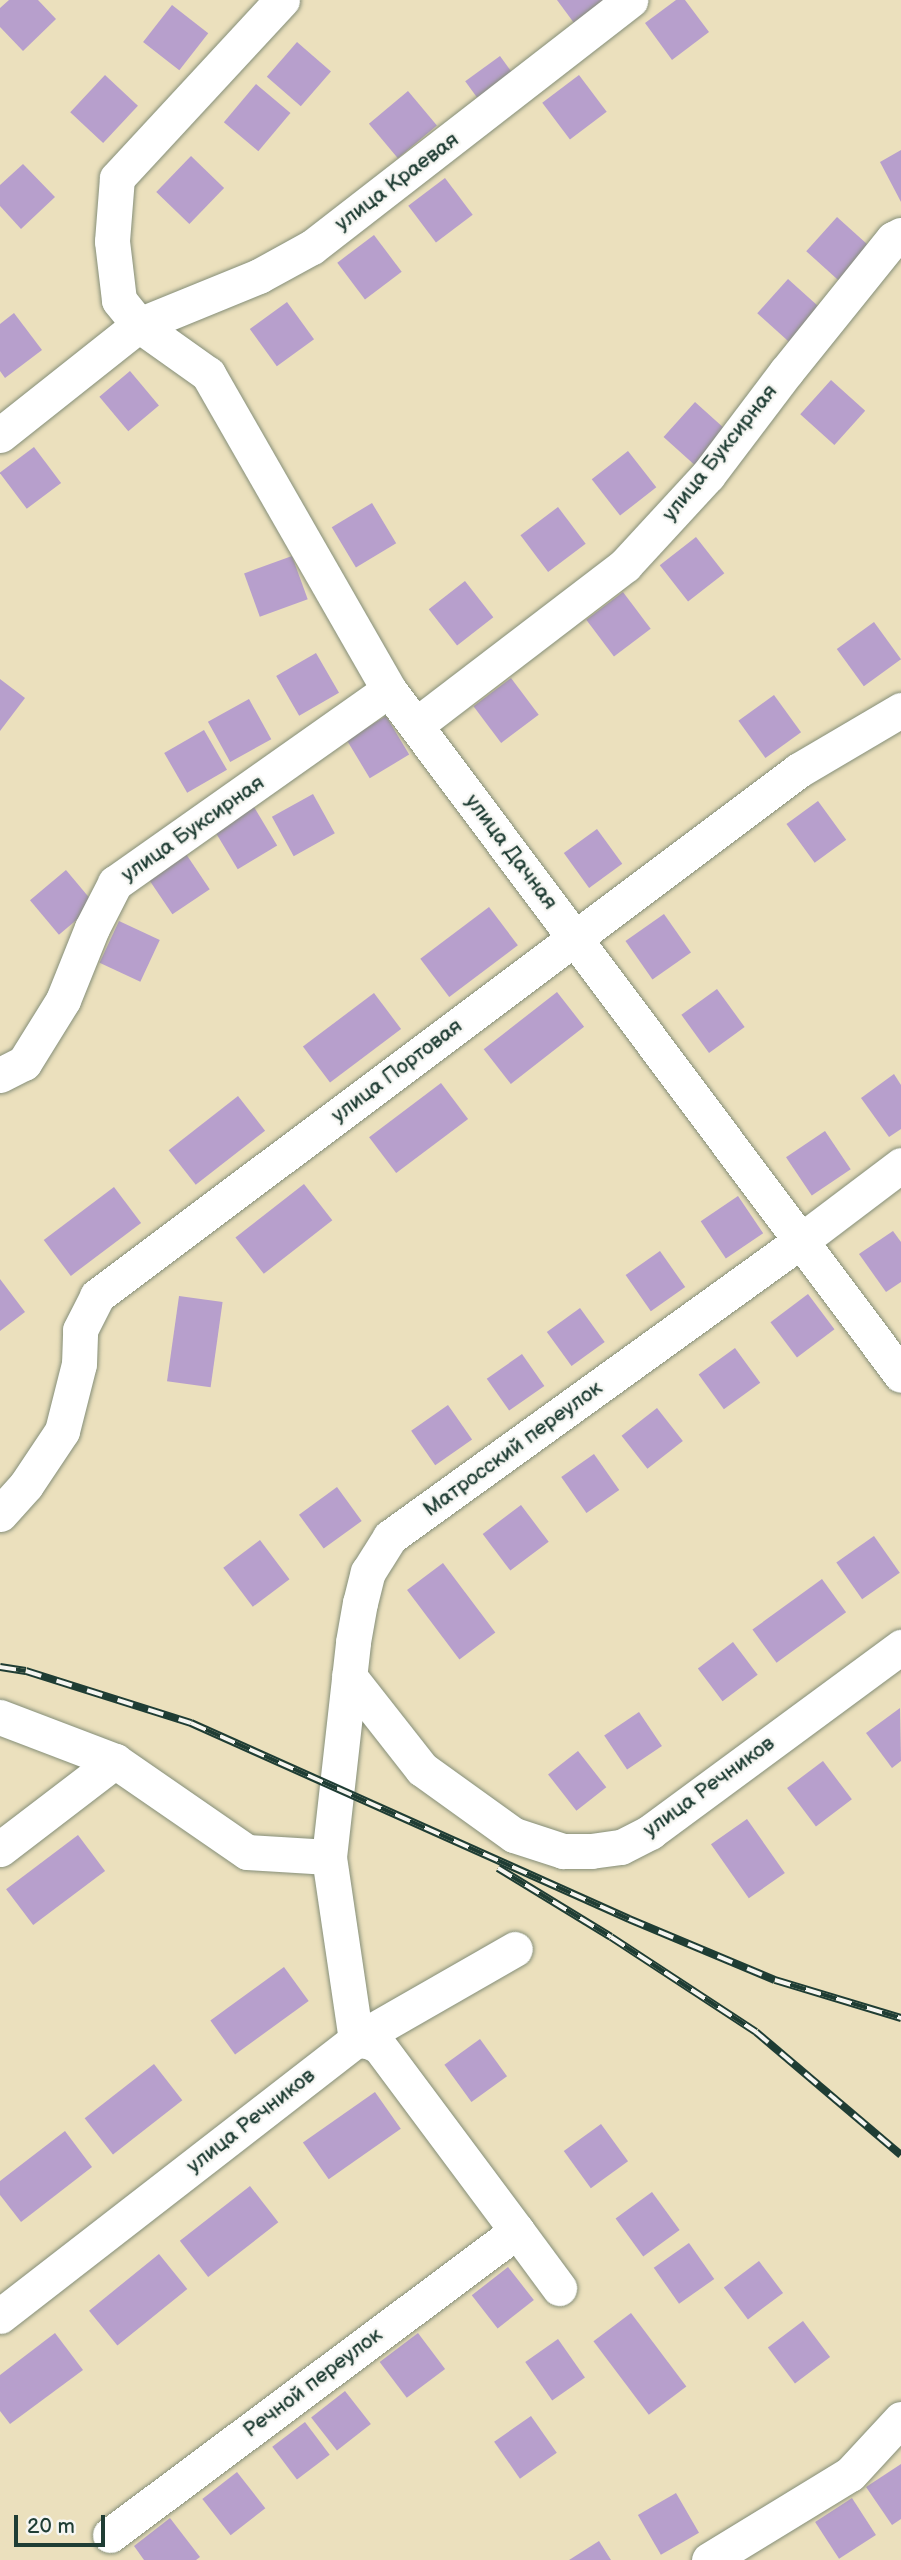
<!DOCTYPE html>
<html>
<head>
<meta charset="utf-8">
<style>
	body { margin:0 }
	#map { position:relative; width:901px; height:2560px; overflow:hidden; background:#ebe0bd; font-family:"Balsamiq Sans",sans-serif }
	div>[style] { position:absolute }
	.building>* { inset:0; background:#b79fcc; transform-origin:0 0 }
	.roads { filter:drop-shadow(0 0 2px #858e78) drop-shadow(0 0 2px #858e78) }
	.minor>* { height:35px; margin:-17.5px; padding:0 17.5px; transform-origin:17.5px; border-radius:17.5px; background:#fff }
	.rail>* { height:8px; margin-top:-4px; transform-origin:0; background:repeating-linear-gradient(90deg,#f6f6f2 0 16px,#1f3d34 0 32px); box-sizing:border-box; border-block:2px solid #1f3d34 }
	span { translate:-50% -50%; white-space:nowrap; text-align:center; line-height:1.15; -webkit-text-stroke:5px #f6f6f2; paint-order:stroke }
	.street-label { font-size:21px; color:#1f3d34 }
	.scale { position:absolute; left:14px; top:2515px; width:91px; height:32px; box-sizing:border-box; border:4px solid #1f3d34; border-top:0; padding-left:9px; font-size:21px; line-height:24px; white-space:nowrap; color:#1f3d34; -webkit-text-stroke:5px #f6f6f2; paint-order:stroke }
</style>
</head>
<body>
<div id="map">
	<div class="building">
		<i style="clip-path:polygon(9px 0,38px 0,56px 19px,23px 51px,0 27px,0 8px)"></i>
		<i style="clip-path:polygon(557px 0,606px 0,574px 23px)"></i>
		<i style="clip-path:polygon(676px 0,685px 0,709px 32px,672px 60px,645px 23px)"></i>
		<i style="left:172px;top:5px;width:46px;height:47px;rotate:38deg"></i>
		<i style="left:297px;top:42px;width:45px;height:46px;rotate:41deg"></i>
		<i style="left:500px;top:56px;width:27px;height:43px;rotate:54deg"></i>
		<i style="left:105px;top:75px;width:45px;height:51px;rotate:43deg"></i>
		<i style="left:579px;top:75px;width:46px;height:46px;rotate:53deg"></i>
		<i style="left:256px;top:84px;width:45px;height:50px;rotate:40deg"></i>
		<i style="left:408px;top:91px;width:45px;height:51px;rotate:50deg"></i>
		<i style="clip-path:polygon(901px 150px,901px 202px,880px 162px)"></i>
		<i style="left:191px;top:156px;width:46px;height:50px;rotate:44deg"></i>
		<i style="clip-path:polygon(23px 164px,55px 197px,21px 229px,0 206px,0 185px)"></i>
		<i style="left:445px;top:178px;width:46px;height:46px;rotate:53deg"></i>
		<i style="left:837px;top:217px;width:47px;height:46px;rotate:42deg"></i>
		<i style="left:374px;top:235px;width:46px;height:46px;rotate:53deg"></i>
		<i style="left:788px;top:279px;width:46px;height:46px;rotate:42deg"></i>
		<i style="left:287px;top:302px;width:46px;height:46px;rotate:54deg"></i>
		<i style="clip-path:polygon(14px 313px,42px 350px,5px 378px,0 371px,0 324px)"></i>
		<i style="left:130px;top:371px;width:45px;height:40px;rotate:50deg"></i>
		<i style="left:831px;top:380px;width:46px;height:46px;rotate:42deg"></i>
		<i style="left:695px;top:402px;width:46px;height:47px;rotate:42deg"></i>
		<i style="left:34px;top:447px;width:45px;height:43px;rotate:53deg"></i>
		<i style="left:628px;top:451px;width:46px;height:46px;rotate:52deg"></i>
		<i style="left:372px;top:503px;width:47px;height:47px;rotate:59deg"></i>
		<i style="left:558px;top:507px;width:46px;height:47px;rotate:53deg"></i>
		<i style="left:696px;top:537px;width:46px;height:46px;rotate:52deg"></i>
		<i style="left:292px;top:556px;width:46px;height:51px;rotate:70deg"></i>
		<i style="left:465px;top:581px;width:46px;height:46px;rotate:52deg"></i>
		<i style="left:623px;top:592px;width:46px;height:46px;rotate:53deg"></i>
		<i style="left:874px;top:622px;width:46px;height:46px;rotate:54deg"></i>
		<i style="left:316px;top:653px;width:46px;height:46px;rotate:60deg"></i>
		<i style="left:511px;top:678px;width:46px;height:47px;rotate:53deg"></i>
		<i style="clip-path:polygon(0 679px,25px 698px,0 731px)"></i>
		<i style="left:774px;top:695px;width:46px;height:44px;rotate:54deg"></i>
		<i style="left:249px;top:699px;width:46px;height:47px;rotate:61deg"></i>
		<i style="left:386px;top:716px;width:45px;height:46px;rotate:59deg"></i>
		<i style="left:204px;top:730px;width:46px;height:46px;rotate:60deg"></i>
		<i style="left:313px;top:794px;width:45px;height:47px;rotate:61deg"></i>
		<i style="left:818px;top:801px;width:48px;height:39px;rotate:54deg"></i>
		<i style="left:254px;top:807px;width:45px;height:46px;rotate:59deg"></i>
		<i style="left:597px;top:829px;width:43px;height:41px;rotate:54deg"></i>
		<i style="left:184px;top:851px;width:46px;height:45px;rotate:56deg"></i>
		<i style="left:66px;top:870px;width:45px;height:47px;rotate:50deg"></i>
		<i style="left:489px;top:907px;width:48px;height:86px;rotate:53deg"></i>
		<i style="left:664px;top:914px;width:47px;height:47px;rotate:55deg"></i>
		<i style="left:119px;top:921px;width:45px;height:46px;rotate:25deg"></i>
		<i style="left:717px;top:989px;width:47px;height:44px;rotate:54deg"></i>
		<i style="left:557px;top:992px;width:44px;height:93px;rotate:52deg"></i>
		<i style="left:374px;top:993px;width:45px;height:89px;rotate:53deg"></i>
		<i style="clip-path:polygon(894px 1074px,901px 1085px,901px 1129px,889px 1137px,861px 1098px)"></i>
		<i style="left:441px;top:1083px;width:45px;height:90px;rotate:53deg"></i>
		<i style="left:238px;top:1096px;width:44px;height:88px;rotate:52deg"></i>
		<i style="left:825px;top:1131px;width:46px;height:47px;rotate:56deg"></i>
		<i style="left:304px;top:1184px;width:46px;height:87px;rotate:52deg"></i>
		<i style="left:114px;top:1187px;width:45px;height:88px;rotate:53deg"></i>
		<i style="left:738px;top:1196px;width:45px;height:45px;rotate:56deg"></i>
		<i style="clip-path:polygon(893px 1231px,901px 1242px,901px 1282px,886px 1292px,859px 1254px)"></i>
		<i style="left:660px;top:1251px;width:44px;height:42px;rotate:55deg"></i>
		<i style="clip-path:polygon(0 1279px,25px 1312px,0 1331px)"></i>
		<i style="left:808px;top:1294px;width:44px;height:47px;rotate:53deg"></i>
		<i style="left:179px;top:1296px;width:44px;height:86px;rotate:8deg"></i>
		<i style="left:580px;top:1308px;width:42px;height:41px;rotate:54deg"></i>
		<i style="left:735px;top:1348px;width:43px;height:45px;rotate:54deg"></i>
		<i style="left:522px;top:1354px;width:39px;height:43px;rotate:55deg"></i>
		<i style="left:448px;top:1405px;width:42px;height:45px;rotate:55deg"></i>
		<i style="left:657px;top:1408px;width:42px;height:45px;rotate:52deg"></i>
		<i style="left:594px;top:1454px;width:44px;height:40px;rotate:55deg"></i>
		<i style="left:337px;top:1487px;width:42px;height:47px;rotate:54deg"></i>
		<i style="left:521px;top:1505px;width:46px;height:48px;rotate:53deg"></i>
		<i style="left:874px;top:1536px;width:45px;height:46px;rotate:55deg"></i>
		<i style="left:260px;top:1540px;width:49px;height:46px;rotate:53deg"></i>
		<i style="left:443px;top:1563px;width:87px;height:45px;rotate:53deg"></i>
		<i style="left:822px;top:1579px;width:41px;height:86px;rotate:54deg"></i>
		<i style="left:733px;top:1642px;width:41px;height:44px;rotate:53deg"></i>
		<i style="clip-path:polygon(900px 1708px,901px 1761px,892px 1768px,866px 1733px)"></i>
		<i style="left:639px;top:1712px;width:41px;height:42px;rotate:56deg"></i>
		<i style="left:578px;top:1751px;width:46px;height:38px;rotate:52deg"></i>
		<i style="left:823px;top:1761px;width:48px;height:45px;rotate:53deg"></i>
		<i style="left:747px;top:1819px;width:66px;height:44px;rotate:55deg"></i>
		<i style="left:78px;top:1835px;width:45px;height:90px;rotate:53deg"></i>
		<i style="left:284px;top:1967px;width:42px;height:91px;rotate:54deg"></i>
		<i style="left:480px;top:2039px;width:46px;height:44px;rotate:54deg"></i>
		<i style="left:154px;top:2064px;width:46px;height:88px;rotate:52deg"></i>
		<i style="left:375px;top:2092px;width:45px;height:88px;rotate:55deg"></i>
		<i style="left:601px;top:2124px;width:46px;height:46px;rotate:54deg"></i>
		<i style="clip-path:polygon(65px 2131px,92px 2167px,21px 2222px,0 2195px,0 2181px)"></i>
		<i style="left:250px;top:2186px;width:46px;height:89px;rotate:52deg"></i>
		<i style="left:652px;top:2192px;width:47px;height:45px;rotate:54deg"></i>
		<i style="left:689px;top:2243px;width:44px;height:43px;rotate:55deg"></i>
		<i style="left:159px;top:2254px;width:45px;height:90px;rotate:51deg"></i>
		<i style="left:759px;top:2261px;width:40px;height:44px;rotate:53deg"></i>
		<i style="left:508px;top:2267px;width:42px;height:46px;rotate:52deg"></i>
		<i style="left:631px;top:2313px;width:92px;height:47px;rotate:53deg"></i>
		<i style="left:803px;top:2321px;width:45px;height:44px;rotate:53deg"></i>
		<i style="clip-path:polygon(55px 2333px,83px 2370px,10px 2424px,0 2411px,0 2375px)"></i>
		<i style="left:418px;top:2333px;width:45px;height:48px;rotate:53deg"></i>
		<i style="left:558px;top:2339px;width:47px;height:40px;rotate:55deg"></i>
		<i style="left:345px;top:2391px;width:42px;height:43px;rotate:52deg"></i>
		<i style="left:531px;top:2416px;width:45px;height:45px;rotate:55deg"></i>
		<i style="left:305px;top:2422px;width:41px;height:41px;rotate:53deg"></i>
		<i style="clip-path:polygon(901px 2464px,901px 2519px,892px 2525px,866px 2487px)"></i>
		<i style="left:237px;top:2472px;width:46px;height:44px;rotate:52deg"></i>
		<i style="left:676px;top:2493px;width:46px;height:44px;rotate:60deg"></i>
		<i style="left:852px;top:2498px;width:44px;height:44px;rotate:57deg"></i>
		<i style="clip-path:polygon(170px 2518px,200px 2557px,196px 2560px,144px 2560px,134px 2546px)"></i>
		<i style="clip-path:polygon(599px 2541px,611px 2560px,569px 2560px)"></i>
	</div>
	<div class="roads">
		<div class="minor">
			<i style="left:139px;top:325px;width:85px;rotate:35.4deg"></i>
			<i style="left:208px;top:374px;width:364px;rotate:60.2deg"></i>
			<i style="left:389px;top:690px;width:855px;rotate:53.22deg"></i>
			<i style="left:139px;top:325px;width:130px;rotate:-22.2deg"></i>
			<i style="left:259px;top:276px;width:60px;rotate:-28.7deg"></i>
			<i style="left:312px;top:247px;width:403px;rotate:-37.8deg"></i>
			<i style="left:0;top:435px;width:177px;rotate:-38.4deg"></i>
			<i style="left:139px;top:325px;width:32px;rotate:-129deg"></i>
			<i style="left:119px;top:300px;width:59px;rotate:-96.8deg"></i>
			<i style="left:112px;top:241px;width:63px;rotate:-85.5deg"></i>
			<i style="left:117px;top:178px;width:243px;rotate:-47.2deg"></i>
			<i style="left:416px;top:725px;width:263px;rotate:-37.4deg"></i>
			<i style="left:625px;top:565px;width:122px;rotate:-47.3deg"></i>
			<i style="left:708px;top:475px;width:129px;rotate:-52.9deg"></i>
			<i style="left:786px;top:372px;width:171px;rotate:-51.2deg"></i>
			<i style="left:893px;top:239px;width:9px;rotate:-27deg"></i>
			<i style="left:0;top:1075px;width:27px;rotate:-27deg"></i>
			<i style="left:24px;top:1063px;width:74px;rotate:-58.2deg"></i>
			<i style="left:63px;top:1000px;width:78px;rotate:-68.1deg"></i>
			<i style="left:92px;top:928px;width:51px;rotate:-62.9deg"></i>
			<i style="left:115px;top:883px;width:335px;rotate:-35.2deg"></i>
			<i style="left:0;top:1514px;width:39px;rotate:-48deg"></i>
			<i style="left:26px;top:1485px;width:65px;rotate:-56.3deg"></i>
			<i style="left:62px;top:1431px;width:69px;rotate:-75.8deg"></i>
			<i style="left:79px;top:1364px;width:34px;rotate:-88deg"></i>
			<i style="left:80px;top:1330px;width:38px;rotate:-63deg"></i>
			<i style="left:97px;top:1296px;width:877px;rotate:-36.84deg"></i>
			<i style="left:799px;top:770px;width:118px;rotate:-30.5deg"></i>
			<i style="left:349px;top:1676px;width:118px;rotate:51.9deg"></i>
			<i style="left:422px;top:1769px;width:113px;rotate:35.7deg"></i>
			<i style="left:514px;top:1835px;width:52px;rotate:18.1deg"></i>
			<i style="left:563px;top:1851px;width:28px"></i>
			<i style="left:591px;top:1851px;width:30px;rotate:-8deg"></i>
			<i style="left:621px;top:1847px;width:33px;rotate:-27deg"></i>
			<i style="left:650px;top:1832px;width:312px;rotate:-36.4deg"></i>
			<i style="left:0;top:1717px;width:123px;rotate:20.9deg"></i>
			<i style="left:115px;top:1761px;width:160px;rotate:34.6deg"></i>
			<i style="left:247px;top:1852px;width:82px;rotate:3.5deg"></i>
			<i style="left:0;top:1849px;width:145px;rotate:-37.4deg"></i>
			<i style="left:356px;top:2040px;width:183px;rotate:-29.8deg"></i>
			<i style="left:517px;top:2231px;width:71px;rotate:53.6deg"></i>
			<i style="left:0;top:2316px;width:450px;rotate:-37.8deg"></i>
			<i style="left:356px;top:2040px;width:185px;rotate:-98.4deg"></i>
			<i style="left:329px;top:1857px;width:216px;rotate:-83.6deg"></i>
			<i style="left:353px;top:1642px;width:40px;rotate:-80deg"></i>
			<i style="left:360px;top:1603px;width:32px;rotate:-76deg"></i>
			<i style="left:368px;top:1572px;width:41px;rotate:-57.8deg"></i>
			<i style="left:390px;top:1537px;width:508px;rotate:-35.79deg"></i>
			<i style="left:802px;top:1240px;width:124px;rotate:-37.1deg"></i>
			<i style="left:110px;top:2535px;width:508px;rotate:-36.76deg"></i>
			<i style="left:517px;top:2231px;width:231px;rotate:-126.7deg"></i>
			<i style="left:379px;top:2046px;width:12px;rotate:-156deg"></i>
			<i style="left:368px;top:2041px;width:12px;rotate:-175deg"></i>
			<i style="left:709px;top:2560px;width:165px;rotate:-31.4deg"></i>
			<i style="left:850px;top:2474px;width:75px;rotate:-47.2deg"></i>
		</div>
	</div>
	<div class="rail">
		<i style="left:0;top:1667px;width:26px;rotate:9deg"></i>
		<i style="left:26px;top:1671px;width:173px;rotate:17.5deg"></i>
		<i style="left:191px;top:1723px;width:480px;rotate:24.1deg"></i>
		<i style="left:629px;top:1919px;width:158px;rotate:22.7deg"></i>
		<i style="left:775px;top:1980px;width:132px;rotate:16.8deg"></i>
		<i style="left:498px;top:1868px;width:132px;rotate:31.4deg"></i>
		<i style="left:611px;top:1937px;width:173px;rotate:33.2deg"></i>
		<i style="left:756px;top:2032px;width:190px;rotate:40.3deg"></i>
	</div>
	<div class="street-label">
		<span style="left:397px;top:182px;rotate:-37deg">улица Краевая</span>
		<span style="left:720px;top:453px;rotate:-51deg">улица Буксирная</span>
		<span style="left:193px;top:829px;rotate:-35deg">улица Буксирная</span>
		<span style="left:511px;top:852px;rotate:53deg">улица Дачная</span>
		<span style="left:397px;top:1071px;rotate:-37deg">улица Портовая</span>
		<span style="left:513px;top:1449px;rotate:-36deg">Матросский переулок</span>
		<span style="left:709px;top:1787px;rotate:-36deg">улица Речников</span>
		<span style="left:251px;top:2121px;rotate:-38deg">улица Речников</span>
		<span style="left:313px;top:2383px;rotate:-37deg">Речной переулок</span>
	</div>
	<div class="scale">20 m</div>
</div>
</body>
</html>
